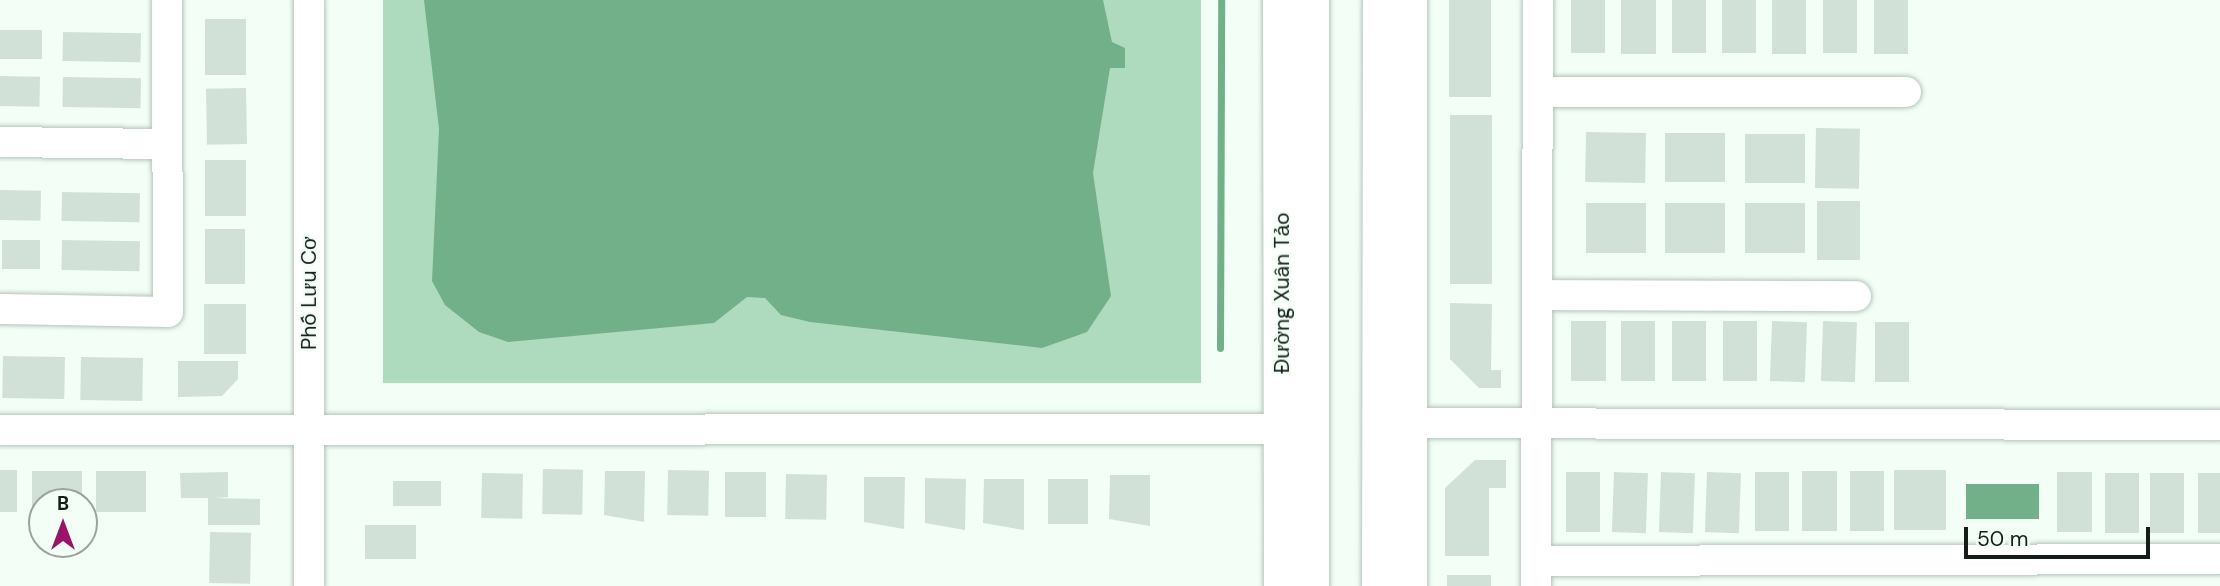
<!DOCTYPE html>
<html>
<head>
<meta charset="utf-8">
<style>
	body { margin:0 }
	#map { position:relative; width:2220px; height:586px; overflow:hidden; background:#f2fef6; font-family:"DM Sans",sans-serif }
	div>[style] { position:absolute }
	.green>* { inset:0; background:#aedabd; transform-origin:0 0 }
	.water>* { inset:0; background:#72b089; transform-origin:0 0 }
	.stream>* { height:7px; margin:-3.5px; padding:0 3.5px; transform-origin:3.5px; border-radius:3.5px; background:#72b089 }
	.building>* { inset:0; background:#d2e1d7; transform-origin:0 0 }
	.roads { filter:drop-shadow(0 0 2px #b5c4ba) drop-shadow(0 0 2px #b5c4ba) }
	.street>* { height:30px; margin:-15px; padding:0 15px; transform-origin:15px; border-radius:15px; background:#fff }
	.secondary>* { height:38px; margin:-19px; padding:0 19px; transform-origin:19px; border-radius:19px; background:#fff }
	.primary>* { height:38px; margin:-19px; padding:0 19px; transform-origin:19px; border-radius:19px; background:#fff }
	span { translate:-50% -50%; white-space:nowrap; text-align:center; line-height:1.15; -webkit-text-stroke:5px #f2fef6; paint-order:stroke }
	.street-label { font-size:21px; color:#161c18 }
	.north { position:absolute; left:28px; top:488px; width:70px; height:70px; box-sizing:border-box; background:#f2fef6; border:2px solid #9aa49d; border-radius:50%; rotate:0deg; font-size:19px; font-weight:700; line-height:28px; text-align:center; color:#161c18 }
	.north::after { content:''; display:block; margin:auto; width:24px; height:32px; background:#9a1468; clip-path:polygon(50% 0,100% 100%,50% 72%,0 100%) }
	.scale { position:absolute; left:1964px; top:527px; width:186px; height:32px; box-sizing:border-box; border:4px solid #161c18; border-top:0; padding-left:9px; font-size:21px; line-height:24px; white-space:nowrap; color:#161c18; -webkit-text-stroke:5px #f2fef6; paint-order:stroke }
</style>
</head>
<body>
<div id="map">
	<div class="green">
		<i style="left:383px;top:0;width:818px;height:383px"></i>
	</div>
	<div class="water">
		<i style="clip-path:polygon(424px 0,1103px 0,1112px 42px,1125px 48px,1125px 68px,1110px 68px,1093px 173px,1111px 296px,1087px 332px,1042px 348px,810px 322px,781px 315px,765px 298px,747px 297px,714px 323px,508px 342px,479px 332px,445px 305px,432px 281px,439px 129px)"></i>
		<i style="left:2039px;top:484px;width:35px;height:73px;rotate:90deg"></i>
	</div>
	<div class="stream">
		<i style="left:1220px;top:348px;width:348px;rotate:-89.8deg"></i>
	</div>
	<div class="building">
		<i style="left:1449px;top:0;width:42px;height:97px"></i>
		<i style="left:1571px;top:0;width:34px;height:53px"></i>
		<i style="left:1621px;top:0;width:35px;height:54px"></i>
		<i style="left:1672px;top:0;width:34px;height:53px"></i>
		<i style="left:1722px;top:0;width:34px;height:53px"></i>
		<i style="left:1772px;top:0;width:34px;height:54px"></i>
		<i style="left:1823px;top:0;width:34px;height:53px"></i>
		<i style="left:1874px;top:0;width:34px;height:54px"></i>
		<i style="left:205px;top:19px;width:41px;height:56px"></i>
		<i style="left:0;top:30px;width:42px;height:29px"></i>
		<i style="left:63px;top:32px;width:78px;height:29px;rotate:1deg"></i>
		<i style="left:0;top:76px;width:40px;height:30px;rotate:1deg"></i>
		<i style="left:63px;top:77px;width:78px;height:30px;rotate:1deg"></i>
		<i style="left:246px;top:88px;width:56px;height:40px;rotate:89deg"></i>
		<i style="left:1450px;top:115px;width:42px;height:169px"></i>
		<i style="left:1816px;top:128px;width:44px;height:60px;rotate:1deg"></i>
		<i style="left:1586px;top:132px;width:60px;height:50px;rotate:1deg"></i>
		<i style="left:1665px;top:133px;width:60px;height:49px"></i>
		<i style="left:1745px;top:134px;width:60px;height:49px"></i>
		<i style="left:205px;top:160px;width:41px;height:56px"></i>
		<i style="left:0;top:190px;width:41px;height:30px;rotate:1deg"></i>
		<i style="left:62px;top:192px;width:78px;height:29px;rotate:1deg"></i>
		<i style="left:1817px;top:201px;width:43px;height:59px"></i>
		<i style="left:1586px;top:203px;width:60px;height:50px"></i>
		<i style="left:1665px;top:203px;width:60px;height:50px"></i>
		<i style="left:1745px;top:203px;width:60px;height:50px"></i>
		<i style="left:205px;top:229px;width:40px;height:55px"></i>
		<i style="left:2px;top:240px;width:38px;height:29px"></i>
		<i style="left:62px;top:240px;width:78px;height:30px;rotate:1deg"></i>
		<i style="clip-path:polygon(1450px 303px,1492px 304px,1491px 370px,1501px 370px,1501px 388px,1479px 388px,1450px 359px)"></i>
		<i style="left:204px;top:304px;width:42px;height:50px"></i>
		<i style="left:1571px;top:321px;width:35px;height:60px"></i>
		<i style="left:1621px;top:321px;width:34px;height:60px"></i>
		<i style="left:1672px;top:321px;width:34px;height:60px"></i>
		<i style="left:1723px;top:321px;width:34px;height:60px"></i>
		<i style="left:1772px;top:321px;width:35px;height:60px;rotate:2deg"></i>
		<i style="left:1823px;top:321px;width:34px;height:60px;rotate:2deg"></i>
		<i style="left:1875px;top:322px;width:34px;height:60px"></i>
		<i style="left:3px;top:356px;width:62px;height:42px;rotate:1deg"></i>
		<i style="left:81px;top:357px;width:62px;height:43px;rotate:1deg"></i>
		<i style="clip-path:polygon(178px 361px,238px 361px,238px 379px,222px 396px,178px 397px)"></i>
		<i style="clip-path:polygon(1475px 460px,1506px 460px,1506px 488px,1489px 488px,1489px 556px,1445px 556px,1445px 488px)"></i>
		<i style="left:543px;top:469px;width:40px;height:45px;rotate:1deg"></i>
		<i style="left:0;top:470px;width:17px;height:42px"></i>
		<i style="left:668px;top:470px;width:41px;height:45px;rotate:1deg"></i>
		<i style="left:1894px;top:470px;width:52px;height:60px"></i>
		<i style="clip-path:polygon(32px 471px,82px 471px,82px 502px,42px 502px,42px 513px,32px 513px)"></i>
		<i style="left:96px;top:471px;width:50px;height:41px"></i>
		<i style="clip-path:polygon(605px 471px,645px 471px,644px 522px,604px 515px)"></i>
		<i style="left:1802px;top:471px;width:35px;height:60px"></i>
		<i style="left:1850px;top:471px;width:34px;height:60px"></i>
		<i style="clip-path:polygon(228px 472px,228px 497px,215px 498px,260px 499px,260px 525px,208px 525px,208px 498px,181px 498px,180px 473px)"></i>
		<i style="left:725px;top:472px;width:41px;height:45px"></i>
		<i style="left:1566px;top:472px;width:34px;height:60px"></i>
		<i style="left:1614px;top:472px;width:34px;height:60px;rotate:2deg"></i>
		<i style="left:1661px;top:472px;width:34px;height:60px;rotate:2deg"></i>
		<i style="left:1707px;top:472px;width:34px;height:60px;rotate:2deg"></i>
		<i style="left:1755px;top:472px;width:34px;height:59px"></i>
		<i style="left:2057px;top:472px;width:35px;height:60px"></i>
		<i style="left:482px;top:473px;width:41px;height:45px;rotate:1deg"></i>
		<i style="left:2105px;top:473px;width:34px;height:60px"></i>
		<i style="left:2150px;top:473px;width:34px;height:60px"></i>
		<i style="left:2198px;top:473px;width:22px;height:60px"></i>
		<i style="left:786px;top:474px;width:41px;height:45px;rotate:1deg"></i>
		<i style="clip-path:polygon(1110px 475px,1150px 475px,1150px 526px,1109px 519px)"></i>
		<i style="clip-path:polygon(864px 477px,905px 477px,904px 529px,864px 522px)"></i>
		<i style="clip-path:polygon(925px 478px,966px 479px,965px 530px,925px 523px)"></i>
		<i style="clip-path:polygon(984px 479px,1024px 479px,1024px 530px,983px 523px)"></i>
		<i style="left:1048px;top:479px;width:40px;height:45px"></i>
		<i style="left:393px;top:481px;width:48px;height:25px"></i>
		<i style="left:365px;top:525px;width:51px;height:34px"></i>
		<i style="left:210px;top:532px;width:41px;height:51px;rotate:1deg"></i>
		<i style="left:1447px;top:575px;width:44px;height:11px"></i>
	</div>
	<div class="roads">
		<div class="street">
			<i style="left:1538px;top:92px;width:368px"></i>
			<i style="left:0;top:142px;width:167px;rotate:0.7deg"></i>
			<i style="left:1537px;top:295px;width:319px;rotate:0.2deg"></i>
			<i style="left:0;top:309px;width:168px;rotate:1deg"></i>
			<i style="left:168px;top:312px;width:312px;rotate:-90.2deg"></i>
			<i style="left:1387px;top:423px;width:833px;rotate:0.14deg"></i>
			<i style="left:0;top:430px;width:1303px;rotate:-0.04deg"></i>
			<i style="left:1536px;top:561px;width:684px;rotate:-0.17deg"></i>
			<i style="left:309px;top:586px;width:586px;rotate:-90deg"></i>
			<i style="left:1536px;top:586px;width:586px;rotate:-89.8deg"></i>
		</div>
		<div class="secondary">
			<i style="left:1282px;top:0;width:586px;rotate:89.9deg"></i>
			<i style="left:1408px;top:586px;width:586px;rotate:-90deg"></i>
		</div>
		<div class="primary">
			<i style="left:1310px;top:0;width:586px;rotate:90deg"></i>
			<i style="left:1381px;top:586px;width:586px;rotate:-89.9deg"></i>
		</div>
	</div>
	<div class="street-label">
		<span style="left:309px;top:293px;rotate:-90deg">Phố Lưu Cơ</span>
		<span style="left:1282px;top:293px;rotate:-90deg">Đường Xuân Tảo</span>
	</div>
	<div class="north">B</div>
	<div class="scale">50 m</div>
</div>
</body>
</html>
